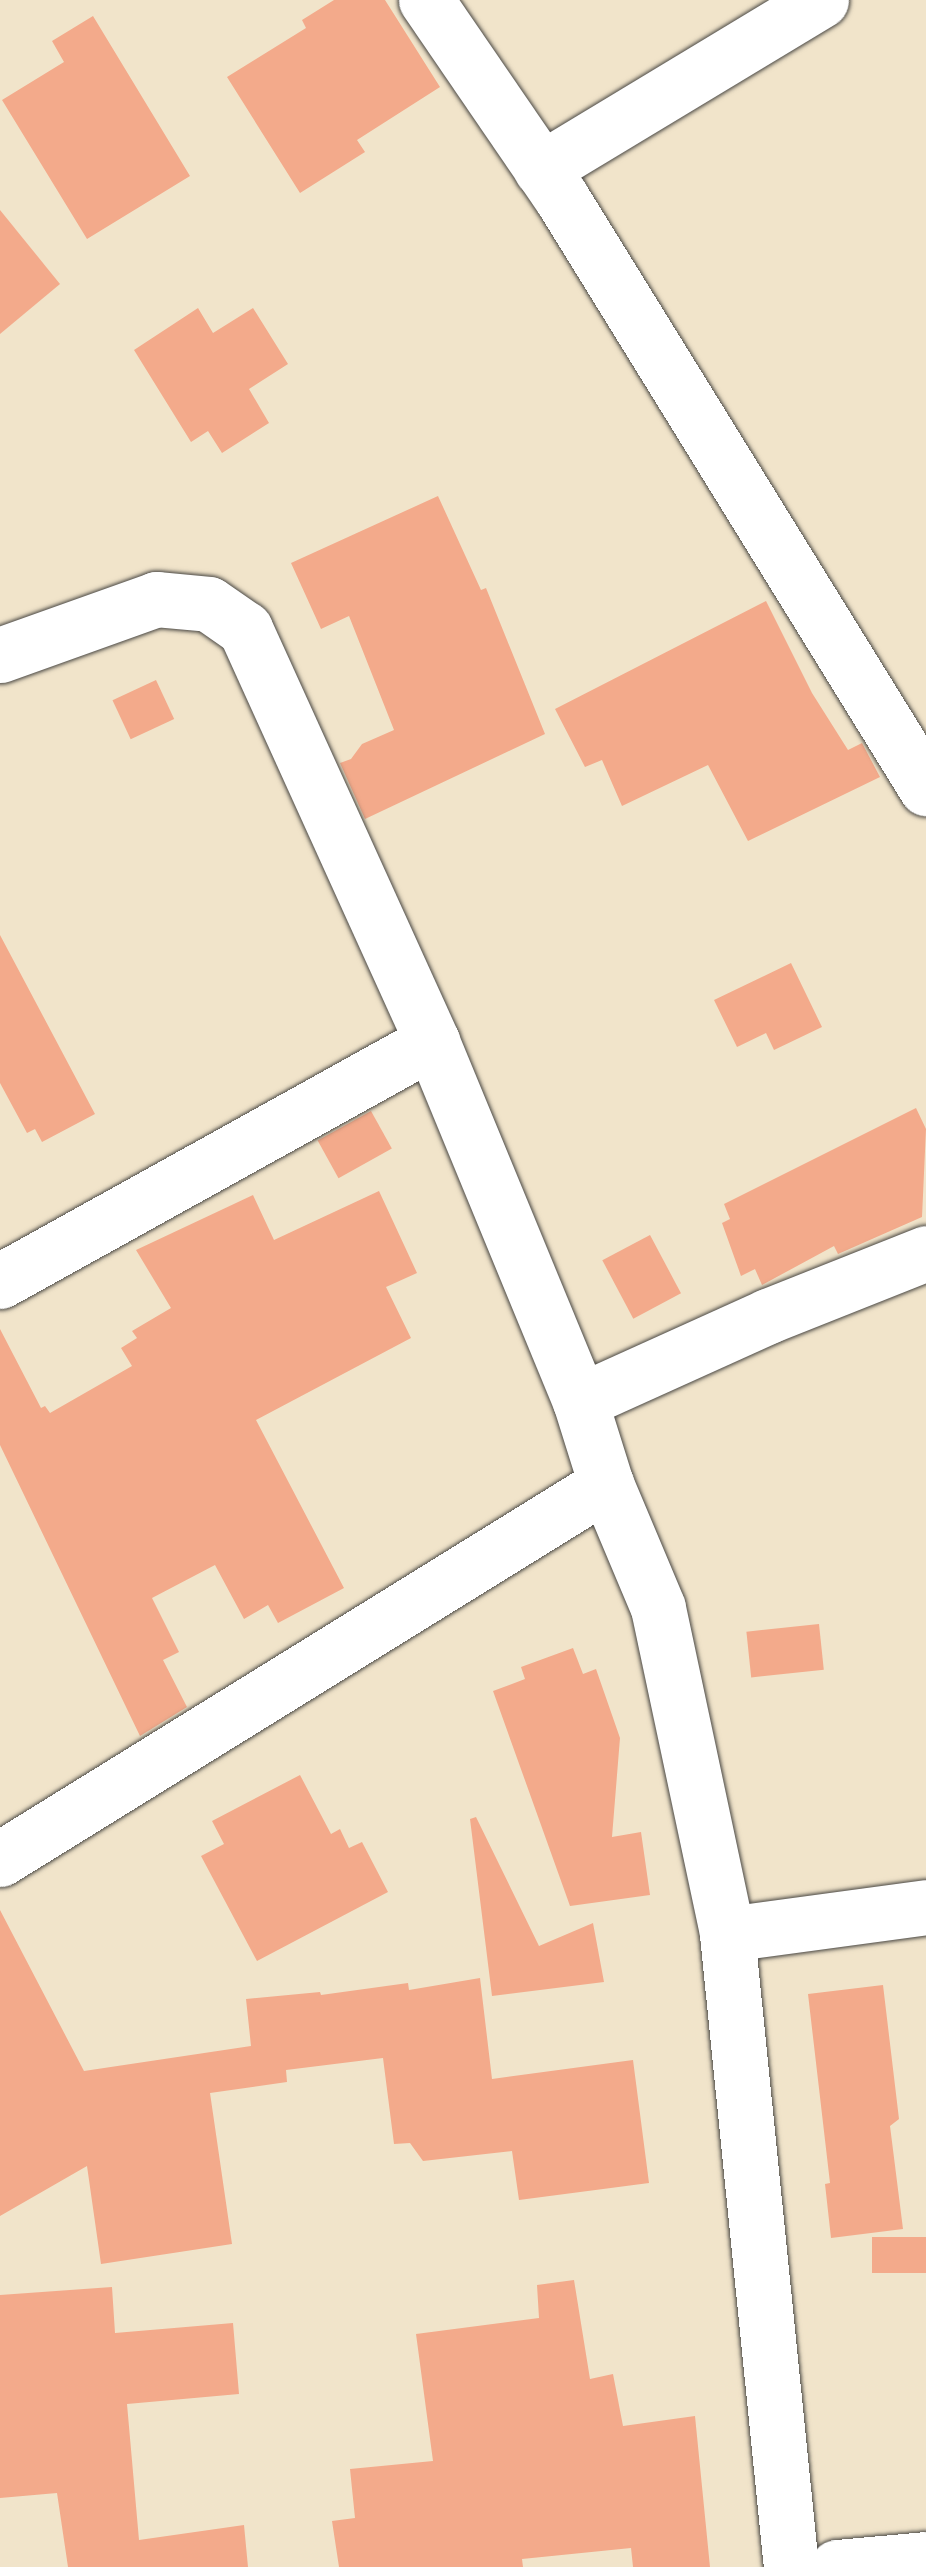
<!DOCTYPE html>
<html>
<head>
<meta charset="utf-8">
<style>
	body { margin:0 }
	#map { position:relative; width:926px; height:2567px; overflow:hidden; background:#f1e4ca; font-family:Mynerve,sans-serif }
	div>[style] { position:absolute }
	.building>* { inset:0; background:#f3aa8b; transform-origin:0 0 }
	.roads { filter:drop-shadow(0 0 2px #494743) drop-shadow(0 0 2px #494743) }
	.street>* { height:55px; margin:-27.5px; padding:0 27.5px; transform-origin:27.5px; border-radius:27.5px; background:#fff }
	span { translate:-50% -50%; white-space:nowrap; text-align:center; line-height:1.15; -webkit-text-stroke:9px #f7f3e8; paint-order:stroke }
</style>
</head>
<body>
<div id="map">
	<div class="building">
		<i style="clip-path:polygon(334px 0,385px 0,440px 87px,357px 140px,365px 152px,300px 193px,227px 77px,306px 28px,302px 20px)"></i>
		<i style="clip-path:polygon(93px 16px,190px 176px,87px 239px,2px 100px,64px 62px,52px 41px)"></i>
		<i style="clip-path:polygon(0 210px,60px 284px,0 334px)"></i>
		<i style="clip-path:polygon(198px 308px,213px 333px,253px 308px,288px 364px,249px 389px,269px 423px,222px 453px,208px 431px,191px 442px,134px 350px)"></i>
		<i style="clip-path:polygon(438px 496px,481px 590px,486px 588px,545px 734px,365px 819px,340px 763px,351px 759px,362px 744px,394px 730px,349px 616px,321px 629px,291px 563px)"></i>
		<i style="clip-path:polygon(766px 601px,812px 693px,848px 750px,862px 743px,880px 777px,748px 841px,708px 765px,622px 806px,602px 760px,585px 767px,555px 709px)"></i>
		<i style="left:156px;top:680px;width:43px;height:48px;rotate:65deg"></i>
		<i style="clip-path:polygon(0 935px,95px 1114px,42px 1142px,35px 1129px,27px 1133px,0 1083px)"></i>
		<i style="clip-path:polygon(791px 963px,822px 1027px,774px 1050px,766px 1033px,737px 1047px,714px 1000px)"></i>
		<i style="clip-path:polygon(916px 1108px,926px 1129px,922px 1217px,838px 1254px,834px 1246px,762px 1285px,755px 1269px,741px 1276px,722px 1223px,730px 1219px,724px 1204px)"></i>
		<i style="left:371px;top:1111px;width:43px;height:61px;rotate:61deg"></i>
		<i style="clip-path:polygon(379px 1191px,417px 1273px,386px 1287px,411px 1338px,256px 1420px,344px 1588px,278px 1623px,268px 1605px,244px 1619px,215px 1565px,152px 1598px,179px 1652px,163px 1660px,187px 1707px,140px 1736px,0 1445px,0 1329px,41px 1408px,45px 1406px,50px 1413px,132px 1366px,121px 1348px,137px 1338px,132px 1331px,171px 1308px,136px 1250px,253px 1195px,274px 1240px)"></i>
		<i style="left:650px;top:1235px;width:66px;height:54px;rotate:62deg"></i>
		<i style="left:819px;top:1624px;width:46px;height:73px;rotate:84deg"></i>
		<i style="clip-path:polygon(573px 1648px,583px 1674px,596px 1669px,620px 1738px,612px 1837px,641px 1832px,650px 1895px,570px 1906px,493px 1691px,525px 1679px,521px 1667px)"></i>
		<i style="clip-path:polygon(300px 1775px,331px 1834px,340px 1829px,349px 1848px,362px 1842px,388px 1892px,257px 1961px,201px 1856px,224px 1844px,212px 1821px)"></i>
		<i style="clip-path:polygon(476px 1817px,539px 1946px,593px 1923px,604px 1982px,492px 1996px,470px 1819px)"></i>
		<i style="clip-path:polygon(0 1910px,84px 2071px,251px 2046px,246px 1999px,320px 1992px,321px 1995px,408px 1983px,409px 1990px,480px 1978px,492px 2079px,633px 2060px,649px 2183px,519px 2200px,512px 2151px,423px 2161px,410px 2143px,394px 2144px,383px 2058px,286px 2070px,287px 2082px,210px 2093px,232px 2244px,101px 2264px,87px 2166px,0 2216px)"></i>
		<i style="clip-path:polygon(883px 1985px,899px 2119px,890px 2126px,903px 2229px,831px 2238px,825px 2184px,830px 2183px,808px 1994px)"></i>
		<i style="left:926px;top:2237px;width:36px;height:54px;rotate:90deg"></i>
		<i style="clip-path:polygon(574px 2280px,590px 2379px,613px 2374px,623px 2426px,695px 2416px,710px 2567px,633px 2567px,631px 2548px,522px 2559px,523px 2567px,339px 2567px,332px 2521px,355px 2518px,350px 2469px,433px 2461px,416px 2334px,539px 2318px,537px 2285px)"></i>
		<i style="clip-path:polygon(112px 2287px,115px 2333px,233px 2323px,239px 2394px,127px 2404px,139px 2540px,244px 2525px,248px 2567px,68px 2567px,57px 2493px,0 2498px,0 2295px)"></i>
	</div>
	<div class="roads">
		<div class="street">
			<i style="left:426px;top:0;width:239px;rotate:55.6deg"></i>
			<i style="left:561px;top:197px;width:695px;rotate:58.3deg"></i>
			<i style="left:541px;top:169px;width:327px;rotate:-31.1deg"></i>
			<i style="left:0;top:655px;width:166px;rotate:-19.7deg"></i>
			<i style="left:156px;top:599px;width:53px;rotate:5.4deg"></i>
			<i style="left:209px;top:604px;width:44px;rotate:34.8deg"></i>
			<i style="left:245px;top:629px;width:453px;rotate:65.6deg"></i>
			<i style="left:432px;top:1042px;width:388px;rotate:67.6deg"></i>
			<i style="left:580px;top:1401px;width:87px;rotate:72.6deg"></i>
			<i style="left:606px;top:1484px;width:134px;rotate:67.2deg"></i>
			<i style="left:658px;top:1608px;width:333px;rotate:78deg"></i>
			<i style="left:727px;top:1934px;width:636px;rotate:84.23deg"></i>
			<i style="left:0;top:1281px;width:494px;rotate:-29deg"></i>
			<i style="left:580px;top:1401px;width:206px;rotate:-24.3deg"></i>
			<i style="left:768px;top:1316px;width:170px;rotate:-21.7deg"></i>
			<i style="left:0;top:1859px;width:713px;rotate:-31.75deg"></i>
			<i style="left:727px;top:1934px;width:201px;rotate:-7.7deg"></i>
			<i style="left:837px;top:2567px;width:89px;rotate:-5.1deg"></i>
		</div>
	</div>
</div>
</body>
</html>
